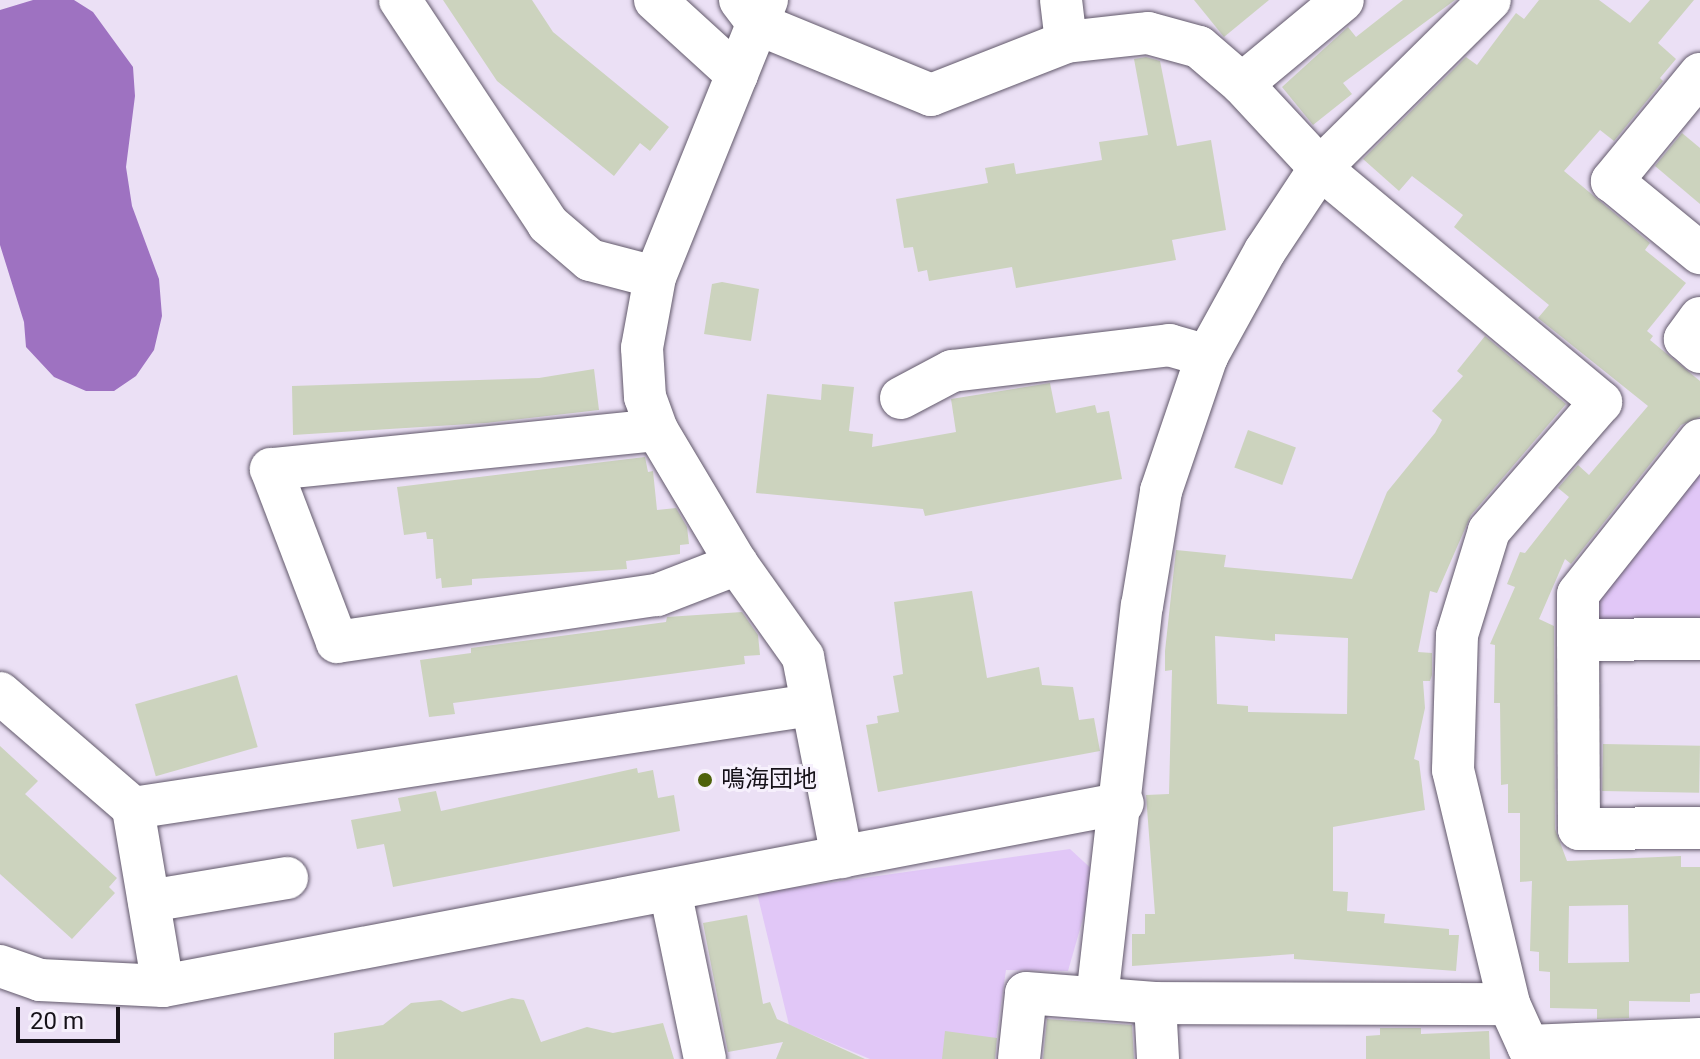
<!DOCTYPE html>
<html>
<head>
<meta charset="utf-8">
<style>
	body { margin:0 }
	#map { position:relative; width:1700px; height:1059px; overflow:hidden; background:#ebe0f5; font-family:Roboto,"Noto Sans JP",sans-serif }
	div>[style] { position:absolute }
	.green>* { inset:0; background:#e1c7f7 }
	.water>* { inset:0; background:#9e72c1 }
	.building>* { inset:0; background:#ccd3be; transform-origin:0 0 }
	.roads { filter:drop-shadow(0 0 2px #62596b) drop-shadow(0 0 2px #62596b) }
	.minor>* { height:42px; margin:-21px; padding:0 21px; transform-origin:21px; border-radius:21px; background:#fff }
	.dots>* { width:22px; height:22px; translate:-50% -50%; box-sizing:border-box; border:4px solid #f6f0fc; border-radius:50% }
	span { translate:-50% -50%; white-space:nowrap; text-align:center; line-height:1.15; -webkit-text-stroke:6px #f6f0fc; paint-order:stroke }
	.poi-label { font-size:24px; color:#161219 }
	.left { translate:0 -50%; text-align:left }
	.scale { position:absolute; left:16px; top:1007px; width:104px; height:36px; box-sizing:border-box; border:4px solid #161219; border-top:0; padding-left:10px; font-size:24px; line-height:28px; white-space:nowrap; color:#161219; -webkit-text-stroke:6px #f6f0fc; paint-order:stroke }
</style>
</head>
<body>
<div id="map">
	<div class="green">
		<i style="clip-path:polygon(1700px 468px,1700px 624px,1592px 624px,1595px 596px)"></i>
		<i style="clip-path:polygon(1070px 849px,1096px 873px,1068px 971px,1006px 970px,993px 1059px,870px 1059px,789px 1025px,757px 893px)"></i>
	</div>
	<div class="water">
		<i style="clip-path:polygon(33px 0,74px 0,93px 12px,133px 67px,135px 96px,126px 167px,132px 206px,159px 279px,162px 316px,154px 350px,136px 376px,114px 391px,86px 391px,54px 377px,26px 347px,24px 322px,0 245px,0 10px)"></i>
	</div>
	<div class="building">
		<i style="clip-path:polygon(443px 0,532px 0,553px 32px,669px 127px,650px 151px,640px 143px,614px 176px,497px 81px)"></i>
		<i style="clip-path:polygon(1194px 0,1269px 0,1224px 37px)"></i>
		<i style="clip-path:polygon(1403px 0,1455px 0,1343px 83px,1352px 94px,1313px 125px,1282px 87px,1348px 27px,1356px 37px)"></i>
		<i style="clip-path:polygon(evenodd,1539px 0,1599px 0,1630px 23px,1650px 0,1694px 0,1658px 43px,1676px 59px,1660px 78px,1663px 81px,1614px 141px,1600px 130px,1564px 171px,1650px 243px,1645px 250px,1686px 283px,1647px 331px,1653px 336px,1650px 340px,1700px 381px,1700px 417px,1681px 425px,1571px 564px,1565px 559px,1539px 619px,1554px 626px,1555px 829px,1567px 861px,1681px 856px,1681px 867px,1700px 867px,1700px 993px,1690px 994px,1690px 1002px,1629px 1001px,1629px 1018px,1597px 1019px,1597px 1009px,1550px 1008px,1550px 972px,1539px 971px,1539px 952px,1530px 951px,1532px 881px,1520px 882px,1520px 813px,1508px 813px,1508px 784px,1501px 785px,1500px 703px,1494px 703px,1495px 645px,1490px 644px,1515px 587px,1507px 584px,1520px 552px,1525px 553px,1569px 497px,1558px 488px,1578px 465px,1589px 475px,1648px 406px,1538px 318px,1549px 305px,1454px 227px,1463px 215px,1412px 176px,1399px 191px,1363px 159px,1466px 57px,1477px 65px,1516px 13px,1524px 19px,1539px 0,1628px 905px,1629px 962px,1568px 963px,1569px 906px,1628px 905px)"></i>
		<i style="clip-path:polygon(1146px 57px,1160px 61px,1177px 146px,1211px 140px,1226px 230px,1172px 240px,1176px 260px,1016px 288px,1012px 267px,929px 281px,927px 270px,918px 272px,913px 247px,904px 248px,896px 199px,988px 183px,985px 168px,1014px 163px,1016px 174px,1102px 160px,1099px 142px,1148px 135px,1134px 59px)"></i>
		<i style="clip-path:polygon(1682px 133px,1700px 148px,1700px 204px,1655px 166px)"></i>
		<i style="clip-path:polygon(722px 282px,759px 289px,751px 341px,704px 334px,712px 284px)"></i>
		<i style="clip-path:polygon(evenodd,1485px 336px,1566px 404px,1471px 515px,1437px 593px,1430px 591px,1418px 652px,1432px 653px,1432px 675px,1430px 681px,1423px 681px,1425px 708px,1414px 759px,1419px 761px,1425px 810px,1333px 827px,1333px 891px,1348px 892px,1347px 911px,1385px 914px,1384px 923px,1449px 929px,1449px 935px,1459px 935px,1456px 971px,1294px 959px,1294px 954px,1132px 966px,1132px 934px,1145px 934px,1145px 914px,1155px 914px,1146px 795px,1169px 794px,1172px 670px,1165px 671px,1165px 651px,1176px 550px,1226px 555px,1224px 567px,1352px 579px,1387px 492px,1435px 433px,1442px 420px,1432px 411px,1463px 376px,1457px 371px,1485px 336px,1275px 634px,1348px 638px,1347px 714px,1248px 712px,1248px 706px,1217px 704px,1215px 636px,1275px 641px,1275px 634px)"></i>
		<i style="clip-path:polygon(594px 369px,599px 410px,486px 423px,293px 435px,292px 386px,539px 378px)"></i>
		<i style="clip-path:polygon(1050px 383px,1056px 413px,1095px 405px,1097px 413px,1109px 411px,1122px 479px,925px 516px,923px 509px,756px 493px,767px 394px,821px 400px,822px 384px,854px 387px,849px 431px,873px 434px,872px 447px,956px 432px,951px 399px)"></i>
		<i style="left:1248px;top:430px;width:51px;height:40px;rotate:20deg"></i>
		<i style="clip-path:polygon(645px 457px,648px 472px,653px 471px,657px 510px,676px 508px,687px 527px,689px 544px,680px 545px,680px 554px,626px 561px,627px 569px,472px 579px,472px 585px,442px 588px,441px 578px,436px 579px,433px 539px,427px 539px,426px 532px,404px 535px,397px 487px)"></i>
		<i style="clip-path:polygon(972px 591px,987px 678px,1039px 667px,1042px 685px,1073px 687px,1079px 720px,1094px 718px,1100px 751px,878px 792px,866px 725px,878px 723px,877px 716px,899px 712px,893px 676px,903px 674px,894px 602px)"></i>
		<i style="clip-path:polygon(742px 612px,758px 635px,760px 655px,744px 656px,745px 664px,453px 703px,455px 714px,429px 717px,420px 660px,471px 653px,471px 648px,666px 622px,667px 617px)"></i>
		<i style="left:237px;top:675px;width:75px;height:106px;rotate:74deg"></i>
		<i style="left:1603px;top:744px;width:97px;height:47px;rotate:1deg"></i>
		<i style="clip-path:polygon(0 746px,38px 781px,25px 794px,117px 878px,109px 887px,115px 893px,72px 939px,0 874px)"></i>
		<i style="clip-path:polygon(637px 768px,638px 773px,653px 770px,658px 798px,674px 795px,680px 831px,393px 887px,384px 844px,357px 849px,351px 820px,401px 811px,398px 798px,436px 791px,441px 811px)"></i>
		<i style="clip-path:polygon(747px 915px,763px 1004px,770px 1002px,777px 1019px,865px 1059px,776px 1059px,783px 1042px,728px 1052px,703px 923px)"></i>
		<i style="clip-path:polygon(512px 998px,524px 1000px,541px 1042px,587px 1027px,613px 1033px,663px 1023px,674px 1059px,334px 1059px,334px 1033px,383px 1025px,411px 1003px,441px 1000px,462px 1012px)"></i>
		<i style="clip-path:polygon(1047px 1019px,1132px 1025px,1134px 1059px,1043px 1059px)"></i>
		<i style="clip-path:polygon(1380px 1028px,1421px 1028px,1421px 1034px,1489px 1031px,1490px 1059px,1366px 1059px,1366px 1036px,1380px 1035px)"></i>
		<i style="clip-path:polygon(945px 1031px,997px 1038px,995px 1059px,942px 1059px)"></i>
	</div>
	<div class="roads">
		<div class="minor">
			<i style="left:400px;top:0;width:268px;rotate:56.5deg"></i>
			<i style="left:548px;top:224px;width:55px;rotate:40.6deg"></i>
			<i style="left:590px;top:260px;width:67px;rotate:14.7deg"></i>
			<i style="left:655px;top:0;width:111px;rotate:42.4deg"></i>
			<i style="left:740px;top:0;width:30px;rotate:53deg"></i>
			<i style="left:758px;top:24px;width:187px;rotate:22.3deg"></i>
			<i style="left:931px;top:95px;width:145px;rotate:-21.4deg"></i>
			<i style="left:1066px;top:42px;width:82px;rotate:-6.3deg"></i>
			<i style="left:1148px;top:33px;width:53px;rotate:15.4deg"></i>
			<i style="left:1199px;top:47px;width:57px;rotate:40.7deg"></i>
			<i style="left:1242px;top:84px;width:115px;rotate:47.1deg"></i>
			<i style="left:1320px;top:168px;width:366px;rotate:39.8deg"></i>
			<i style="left:1601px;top:402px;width:171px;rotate:131deg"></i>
			<i style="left:1489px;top:531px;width:109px;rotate:107.1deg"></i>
			<i style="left:1457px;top:635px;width:135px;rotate:91.7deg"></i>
			<i style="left:1453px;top:770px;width:241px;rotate:76.5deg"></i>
			<i style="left:1509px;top:1004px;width:60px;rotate:65.6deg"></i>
			<i style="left:767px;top:0;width:299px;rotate:112deg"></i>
			<i style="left:655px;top:277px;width:72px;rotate:100.4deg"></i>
			<i style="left:642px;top:348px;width:49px;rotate:86.5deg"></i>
			<i style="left:645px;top:397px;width:35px;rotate:70deg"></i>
			<i style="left:657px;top:430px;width:156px;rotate:59.2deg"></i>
			<i style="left:737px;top:564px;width:114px;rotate:54.6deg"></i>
			<i style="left:803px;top:657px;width:204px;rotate:79deg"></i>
			<i style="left:1061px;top:0;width:42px;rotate:83.2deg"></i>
			<i style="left:1700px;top:74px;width:139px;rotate:129.4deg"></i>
			<i style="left:1612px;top:181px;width:114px;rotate:39.3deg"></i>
			<i style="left:1242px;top:84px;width:131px;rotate:-39.7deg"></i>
			<i style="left:1700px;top:318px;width:26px;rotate:126deg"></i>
			<i style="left:1685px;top:339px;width:20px;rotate:41deg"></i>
			<i style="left:901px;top:398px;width:58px;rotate:-27.9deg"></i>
			<i style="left:952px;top:371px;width:219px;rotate:-6.8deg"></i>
			<i style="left:1169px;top:345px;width:40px;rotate:16deg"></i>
			<i style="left:657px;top:430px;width:388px;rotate:174.2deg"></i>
			<i style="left:271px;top:469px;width:185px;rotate:69.1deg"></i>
			<i style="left:337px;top:642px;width:323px;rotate:-8.4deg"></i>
			<i style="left:657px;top:595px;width:86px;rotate:-21.2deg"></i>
			<i style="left:1700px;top:440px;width:196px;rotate:128.4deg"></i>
			<i style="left:1578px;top:594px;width:46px;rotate:90deg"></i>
			<i style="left:1578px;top:640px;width:189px;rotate:89.7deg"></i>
			<i style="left:1579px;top:829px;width:121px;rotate:-0.5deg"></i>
			<i style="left:1578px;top:640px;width:122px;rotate:-0.5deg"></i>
			<i style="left:0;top:693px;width:176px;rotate:40.8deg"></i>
			<i style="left:670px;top:890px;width:173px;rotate:78.3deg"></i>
			<i style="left:149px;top:901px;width:140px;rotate:-9.5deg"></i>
			<i style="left:0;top:966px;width:42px;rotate:19.3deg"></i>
			<i style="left:40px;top:980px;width:123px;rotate:2.8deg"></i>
			<i style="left:163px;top:986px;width:977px;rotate:-10.79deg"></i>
			<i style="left:163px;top:986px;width:181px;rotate:-99.6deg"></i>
			<i style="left:133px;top:808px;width:686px;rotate:-8.64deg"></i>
			<i style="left:1097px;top:998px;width:395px;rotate:-83.5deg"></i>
			<i style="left:1142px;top:606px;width:117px;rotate:-80.6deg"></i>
			<i style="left:1161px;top:491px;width:143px;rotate:-71.2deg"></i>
			<i style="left:1207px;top:356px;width:120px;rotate:-61.1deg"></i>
			<i style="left:1265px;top:251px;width:100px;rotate:-56.5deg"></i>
			<i style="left:1320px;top:168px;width:239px;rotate:-44.7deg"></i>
			<i style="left:1155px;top:1003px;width:56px;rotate:86.9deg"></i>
			<i style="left:1528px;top:1046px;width:172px;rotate:-2.3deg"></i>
			<i style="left:1019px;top:1059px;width:66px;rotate:-83.9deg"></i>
			<i style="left:1026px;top:993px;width:129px;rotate:4.4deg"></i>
			<i style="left:1155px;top:1003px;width:354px;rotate:0.2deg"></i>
		</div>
	</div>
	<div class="dots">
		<i style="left:705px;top:780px;background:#4e620b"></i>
	</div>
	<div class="poi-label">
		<span class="left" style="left:721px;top:780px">鳴海団地</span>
	</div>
	<div class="scale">20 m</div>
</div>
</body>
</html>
